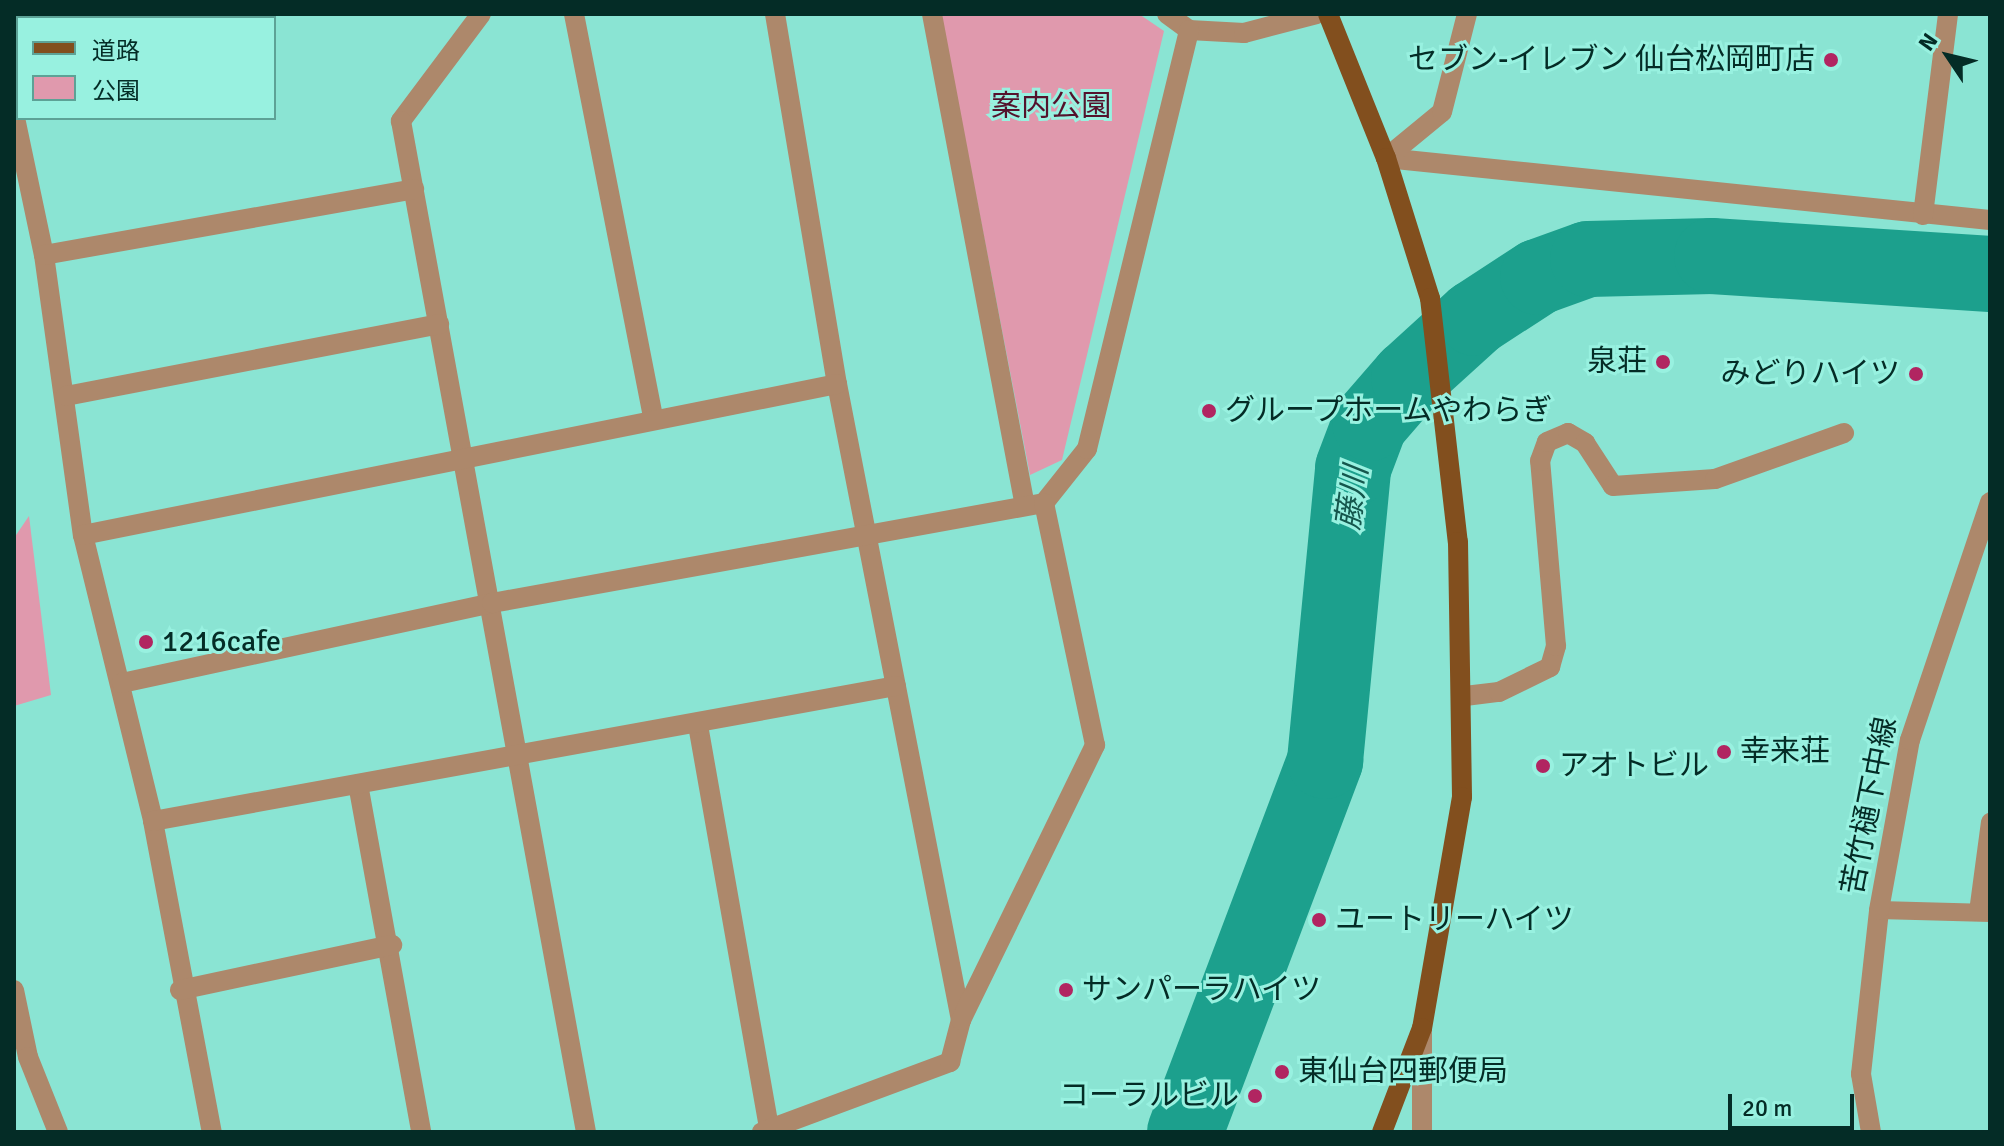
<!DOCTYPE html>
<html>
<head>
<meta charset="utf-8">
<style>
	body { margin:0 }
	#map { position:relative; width:2004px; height:1146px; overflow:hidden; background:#8ae4d3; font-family:Signika,"Noto Sans JP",sans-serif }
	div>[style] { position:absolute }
	.green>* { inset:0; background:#e099ad }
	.river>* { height:76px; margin:-38px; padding:0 38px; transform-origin:38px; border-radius:38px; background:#1ca08d }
	.lane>* { height:18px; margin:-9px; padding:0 9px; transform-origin:9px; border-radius:9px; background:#ad886b }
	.street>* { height:20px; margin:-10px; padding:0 10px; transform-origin:10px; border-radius:10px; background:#ad886b }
	.primary>* { height:20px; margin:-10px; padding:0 10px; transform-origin:10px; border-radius:10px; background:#824f1e }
	.dots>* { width:22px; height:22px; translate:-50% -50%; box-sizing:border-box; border:4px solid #98f1e0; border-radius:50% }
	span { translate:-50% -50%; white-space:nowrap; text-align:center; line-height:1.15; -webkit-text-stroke:6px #98f1e0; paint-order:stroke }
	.poi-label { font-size:30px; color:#042c26 }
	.right { translate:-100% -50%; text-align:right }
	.left { translate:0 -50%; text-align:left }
	.park-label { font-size:30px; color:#54122c }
	.street-label { font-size:30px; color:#042c26 }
	.water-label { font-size:32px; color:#15574d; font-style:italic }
	.frame { position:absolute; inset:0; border:16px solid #042c26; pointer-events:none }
	.legend { position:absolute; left:16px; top:16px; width:260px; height:104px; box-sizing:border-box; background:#98f1e0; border:2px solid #5da296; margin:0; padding:10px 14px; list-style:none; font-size:24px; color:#042c26 }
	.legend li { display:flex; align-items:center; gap:16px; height:40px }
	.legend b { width:40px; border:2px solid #5da296 }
	.north { position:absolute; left:1908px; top:16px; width:80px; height:80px; -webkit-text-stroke:6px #98f1e0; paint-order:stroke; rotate:305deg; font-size:22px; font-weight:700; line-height:32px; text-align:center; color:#042c26 }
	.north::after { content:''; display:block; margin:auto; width:28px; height:36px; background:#042c26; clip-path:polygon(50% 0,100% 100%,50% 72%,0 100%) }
	.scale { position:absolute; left:1728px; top:1094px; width:126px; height:36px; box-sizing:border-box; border:4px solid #042c26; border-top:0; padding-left:10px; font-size:24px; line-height:28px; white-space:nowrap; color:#042c26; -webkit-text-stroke:6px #98f1e0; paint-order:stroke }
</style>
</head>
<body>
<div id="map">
	<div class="green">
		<i style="clip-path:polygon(941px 14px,1139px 14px,1164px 31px,1062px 460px,1030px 475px)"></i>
		<i style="clip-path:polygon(29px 516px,51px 695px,14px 706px,14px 538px)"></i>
	</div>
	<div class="river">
		<i style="left:1185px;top:1132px;width:397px;rotate:-69.3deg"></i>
		<i style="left:1325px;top:761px;width:294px;rotate:-84.5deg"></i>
		<i style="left:1353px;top:468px;width:48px;rotate:-69.3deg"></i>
		<i style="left:1370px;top:423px;width:60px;rotate:-49.1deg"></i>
		<i style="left:1409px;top:378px;width:89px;rotate:-42.3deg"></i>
		<i style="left:1475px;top:318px;width:75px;rotate:-33.1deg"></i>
		<i style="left:1538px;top:277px;width:53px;rotate:-19.8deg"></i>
		<i style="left:1588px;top:259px;width:124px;rotate:-1.4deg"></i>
		<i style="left:1712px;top:256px;width:279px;rotate:3.7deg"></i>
	</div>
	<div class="lane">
		<i style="left:1879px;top:910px;width:111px;rotate:1.5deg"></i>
		<i style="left:1978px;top:912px;width:91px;rotate:-82.4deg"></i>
	</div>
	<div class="street">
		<i style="left:481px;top:14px;width:134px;rotate:126.8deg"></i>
		<i style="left:401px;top:121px;width:1028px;rotate:79.63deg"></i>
		<i style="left:574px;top:14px;width:411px;rotate:78.9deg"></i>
		<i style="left:775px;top:14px;width:375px;rotate:80.5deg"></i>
		<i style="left:837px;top:384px;width:648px;rotate:78.97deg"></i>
		<i style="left:932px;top:14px;width:499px;rotate:79.3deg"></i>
		<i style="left:1167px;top:14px;width:27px;rotate:36deg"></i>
		<i style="left:1189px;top:30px;width:55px;rotate:3.1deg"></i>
		<i style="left:1244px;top:33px;width:75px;rotate:-14.6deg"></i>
		<i style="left:14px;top:113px;width:145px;rotate:78.1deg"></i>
		<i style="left:44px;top:255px;width:283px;rotate:82.1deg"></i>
		<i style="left:83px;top:535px;width:294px;rotate:76.2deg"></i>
		<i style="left:153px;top:821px;width:317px;rotate:79.3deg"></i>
		<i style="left:1386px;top:158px;width:607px;rotate:5.86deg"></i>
		<i style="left:1386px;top:158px;width:72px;rotate:-39.4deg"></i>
		<i style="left:1442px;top:112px;width:101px;rotate:-75.7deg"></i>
		<i style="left:1923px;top:215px;width:203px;rotate:-82.9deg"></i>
		<i style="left:44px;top:255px;width:376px;rotate:-10.1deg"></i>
		<i style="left:66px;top:396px;width:380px;rotate:-10.9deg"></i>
		<i style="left:83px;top:535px;width:769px;rotate:-11.32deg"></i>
		<i style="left:122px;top:683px;width:379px;rotate:-12.2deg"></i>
		<i style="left:492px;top:603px;width:561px;rotate:-10.27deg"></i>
		<i style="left:1044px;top:503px;width:69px;rotate:-51.5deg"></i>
		<i style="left:1087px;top:449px;width:431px;rotate:-76.3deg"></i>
		<i style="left:1465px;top:696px;width:34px;rotate:-7deg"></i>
		<i style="left:1499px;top:692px;width:57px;rotate:-26.1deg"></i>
		<i style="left:1550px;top:667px;width:22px;rotate:-74deg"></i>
		<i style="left:1556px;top:646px;width:186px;rotate:-94.9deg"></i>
		<i style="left:1540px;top:461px;width:20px;rotate:-70deg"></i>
		<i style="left:1547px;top:442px;width:23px;rotate:-23deg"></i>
		<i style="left:1568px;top:433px;width:20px;rotate:30deg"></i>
		<i style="left:1585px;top:443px;width:51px;rotate:56.9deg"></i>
		<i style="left:1613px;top:486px;width:102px;rotate:-3.9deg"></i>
		<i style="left:1715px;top:479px;width:137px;rotate:-19.6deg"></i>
		<i style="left:698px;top:725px;width:410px;rotate:80deg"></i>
		<i style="left:358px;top:784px;width:354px;rotate:79.7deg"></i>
		<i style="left:153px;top:821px;width:755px;rotate:-10.3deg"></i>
		<i style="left:14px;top:990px;width:68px;rotate:78.2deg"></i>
		<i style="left:28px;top:1057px;width:81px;rotate:68.2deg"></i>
		<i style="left:180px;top:990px;width:217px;rotate:-12deg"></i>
		<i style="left:762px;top:1132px;width:201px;rotate:-20.4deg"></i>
		<i style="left:950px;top:1062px;width:43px;rotate:-75.3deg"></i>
		<i style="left:961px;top:1020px;width:306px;rotate:-64deg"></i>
		<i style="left:1095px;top:745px;width:247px;rotate:-101.9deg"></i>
		<i style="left:1422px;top:1132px;width:104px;rotate:-90deg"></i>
		<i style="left:1871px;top:1132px;width:59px;rotate:-99.8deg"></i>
		<i style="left:1861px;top:1074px;width:165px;rotate:-83.7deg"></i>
		<i style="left:1879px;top:910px;width:173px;rotate:-79.7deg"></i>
		<i style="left:1910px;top:740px;width:251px;rotate:-71.4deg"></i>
	</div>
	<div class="primary">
		<i style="left:1328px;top:14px;width:155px;rotate:68.1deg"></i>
		<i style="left:1386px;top:158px;width:147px;rotate:72.6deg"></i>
		<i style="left:1430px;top:298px;width:246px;rotate:83.5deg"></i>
		<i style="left:1458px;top:542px;width:255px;rotate:89.1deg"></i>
		<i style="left:1462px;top:797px;width:234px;rotate:99.8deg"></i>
		<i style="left:1422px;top:1028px;width:111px;rotate:111deg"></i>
	</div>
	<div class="dots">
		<i style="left:1831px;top:60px;background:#b12561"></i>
		<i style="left:1663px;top:362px;background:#b12561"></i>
		<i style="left:1916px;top:374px;background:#b12561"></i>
		<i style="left:1209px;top:411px;background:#b12561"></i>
		<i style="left:146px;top:642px;background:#b12561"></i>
		<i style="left:1724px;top:752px;background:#b12561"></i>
		<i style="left:1543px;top:766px;background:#b12561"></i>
		<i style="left:1319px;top:920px;background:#b12561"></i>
		<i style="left:1066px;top:990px;background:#b12561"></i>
		<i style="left:1282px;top:1072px;background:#b12561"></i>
		<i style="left:1255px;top:1096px;background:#b12561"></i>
	</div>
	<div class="poi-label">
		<span class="right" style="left:1815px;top:60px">セブン-イレブン 仙台松岡町店</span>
		<span class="right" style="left:1647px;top:362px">泉荘</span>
		<span class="right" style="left:1900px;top:374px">みどりハイツ</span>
		<span class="left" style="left:1225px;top:411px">グループホームやわらぎ</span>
		<span class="left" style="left:162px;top:642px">1216cafe</span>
		<span class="left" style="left:1740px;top:752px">幸来荘</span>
		<span class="left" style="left:1559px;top:766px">アオトビル</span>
		<span class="left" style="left:1335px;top:920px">ユートリーハイツ</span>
		<span class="left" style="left:1082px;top:990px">サンパーラハイツ</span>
		<span class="left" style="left:1298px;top:1072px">東仙台四郵便局</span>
		<span class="right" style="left:1239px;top:1096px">コーラルビル</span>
	</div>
	<div class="park-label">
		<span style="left:1051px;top:107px">案内公園</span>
	</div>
	<div class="street-label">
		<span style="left:1870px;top:806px;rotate:-79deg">苦竹樋下中線</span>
	</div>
	<div class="water-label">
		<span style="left:1353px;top:498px;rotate:-82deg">藤川</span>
	</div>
	<div class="frame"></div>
	<ul class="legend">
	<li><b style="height:10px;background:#824f1e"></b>道路</li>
	<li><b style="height:22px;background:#e099ad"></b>公園</li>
	</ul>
	<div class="north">N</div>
	<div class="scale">20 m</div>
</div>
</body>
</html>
